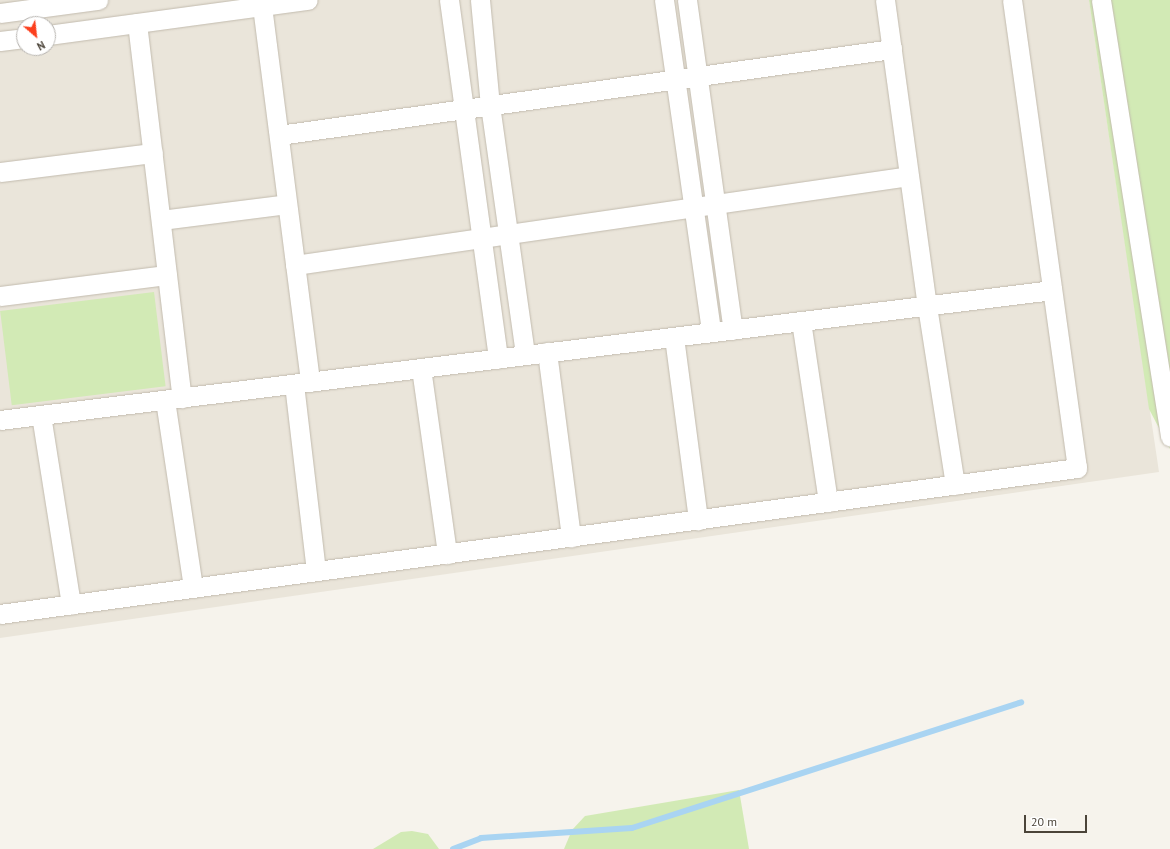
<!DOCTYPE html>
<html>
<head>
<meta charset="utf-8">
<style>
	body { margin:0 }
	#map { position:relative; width:1170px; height:849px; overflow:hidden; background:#f6f3ec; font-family:"PT Sans",sans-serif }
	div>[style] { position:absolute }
	.residential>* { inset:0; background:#eae5da }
	.green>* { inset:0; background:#d2eab5; transform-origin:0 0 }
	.stream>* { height:6px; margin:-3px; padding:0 3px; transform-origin:3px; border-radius:3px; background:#a9d4f2 }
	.roads { filter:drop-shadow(0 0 1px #c2bbae) drop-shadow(0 0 1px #c2bbae) }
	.minor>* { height:19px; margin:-9.5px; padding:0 9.5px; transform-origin:9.5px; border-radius:9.5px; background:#fff }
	span { translate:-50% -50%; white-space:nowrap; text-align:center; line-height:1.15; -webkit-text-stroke:3.5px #fff; paint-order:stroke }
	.north { position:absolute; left:16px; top:16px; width:40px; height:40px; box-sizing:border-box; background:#fff; border:1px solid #b7b4b0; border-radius:50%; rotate:152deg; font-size:11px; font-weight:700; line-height:16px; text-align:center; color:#4b4439 }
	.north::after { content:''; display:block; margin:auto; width:14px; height:18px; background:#fc3f1d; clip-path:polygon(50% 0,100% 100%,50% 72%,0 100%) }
	.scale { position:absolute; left:1024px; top:815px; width:63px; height:18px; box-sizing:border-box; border:2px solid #4b4439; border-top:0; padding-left:5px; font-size:12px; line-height:14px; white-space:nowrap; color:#4b4439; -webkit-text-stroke:3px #fff; paint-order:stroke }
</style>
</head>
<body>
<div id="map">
	<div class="residential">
		<i style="clip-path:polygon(evenodd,0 0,1089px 0,1159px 472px,0 638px,0 0,24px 24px,48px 24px,48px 48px,24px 48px,24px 24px)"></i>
	</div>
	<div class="green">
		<i style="clip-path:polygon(1089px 0,1170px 0,1170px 449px,1149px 409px)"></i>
		<i style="left:154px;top:292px;width:95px;height:155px;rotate:83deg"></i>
		<i style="clip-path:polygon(739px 790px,749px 849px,564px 849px,572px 830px,585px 816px)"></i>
		<i style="clip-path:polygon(412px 831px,428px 834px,439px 849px,373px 849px,401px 832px)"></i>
	</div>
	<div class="stream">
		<i style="left:453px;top:849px;width:30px;rotate:-21deg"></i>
		<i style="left:481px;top:838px;width:151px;rotate:-3.8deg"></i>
		<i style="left:632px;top:828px;width:409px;rotate:-17.9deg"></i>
	</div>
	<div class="roads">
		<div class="minor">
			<i style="left:449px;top:0;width:362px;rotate:82.2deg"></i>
			<i style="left:480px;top:0;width:105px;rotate:84.6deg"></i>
			<i style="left:490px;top:105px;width:252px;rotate:82deg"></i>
			<i style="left:664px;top:0;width:335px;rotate:81.9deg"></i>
			<i style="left:687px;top:0;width:333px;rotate:82.1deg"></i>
			<i style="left:885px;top:0;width:309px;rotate:82.2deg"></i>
			<i style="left:927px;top:306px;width:181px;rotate:81.1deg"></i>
			<i style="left:1101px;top:0;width:442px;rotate:81deg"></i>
			<i style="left:262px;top:6px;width:379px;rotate:82.7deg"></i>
			<i style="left:0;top:13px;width:99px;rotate:-7.6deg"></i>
			<i style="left:137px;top:23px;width:378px;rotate:83.2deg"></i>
			<i style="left:48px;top:35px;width:262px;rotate:-7.7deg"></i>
			<i style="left:0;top:41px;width:24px;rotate:-7deg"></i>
			<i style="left:279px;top:135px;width:619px;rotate:-7.99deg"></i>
			<i style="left:0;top:172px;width:154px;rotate:-7.1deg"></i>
			<i style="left:161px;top:220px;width:127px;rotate:-7.2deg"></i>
			<i style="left:295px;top:265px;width:620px;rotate:-8.25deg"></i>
			<i style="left:0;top:296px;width:168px;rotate:-7.2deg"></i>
			<i style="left:801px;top:321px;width:183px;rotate:81.5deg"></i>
			<i style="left:674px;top:337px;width:185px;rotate:82.5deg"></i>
			<i style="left:547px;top:352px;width:187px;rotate:82.6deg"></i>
			<i style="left:421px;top:368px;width:188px;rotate:82deg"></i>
			<i style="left:294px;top:384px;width:188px;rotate:83.3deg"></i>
			<i style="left:165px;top:400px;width:190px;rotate:81.5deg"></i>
			<i style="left:41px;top:415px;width:192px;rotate:81deg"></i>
			<i style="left:0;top:420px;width:1060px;rotate:-7.04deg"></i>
			<i style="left:0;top:614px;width:1087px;rotate:-7.72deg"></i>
			<i style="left:1077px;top:468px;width:472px;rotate:-97.9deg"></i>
		</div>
	</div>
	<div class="north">N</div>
	<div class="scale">20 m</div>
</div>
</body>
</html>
